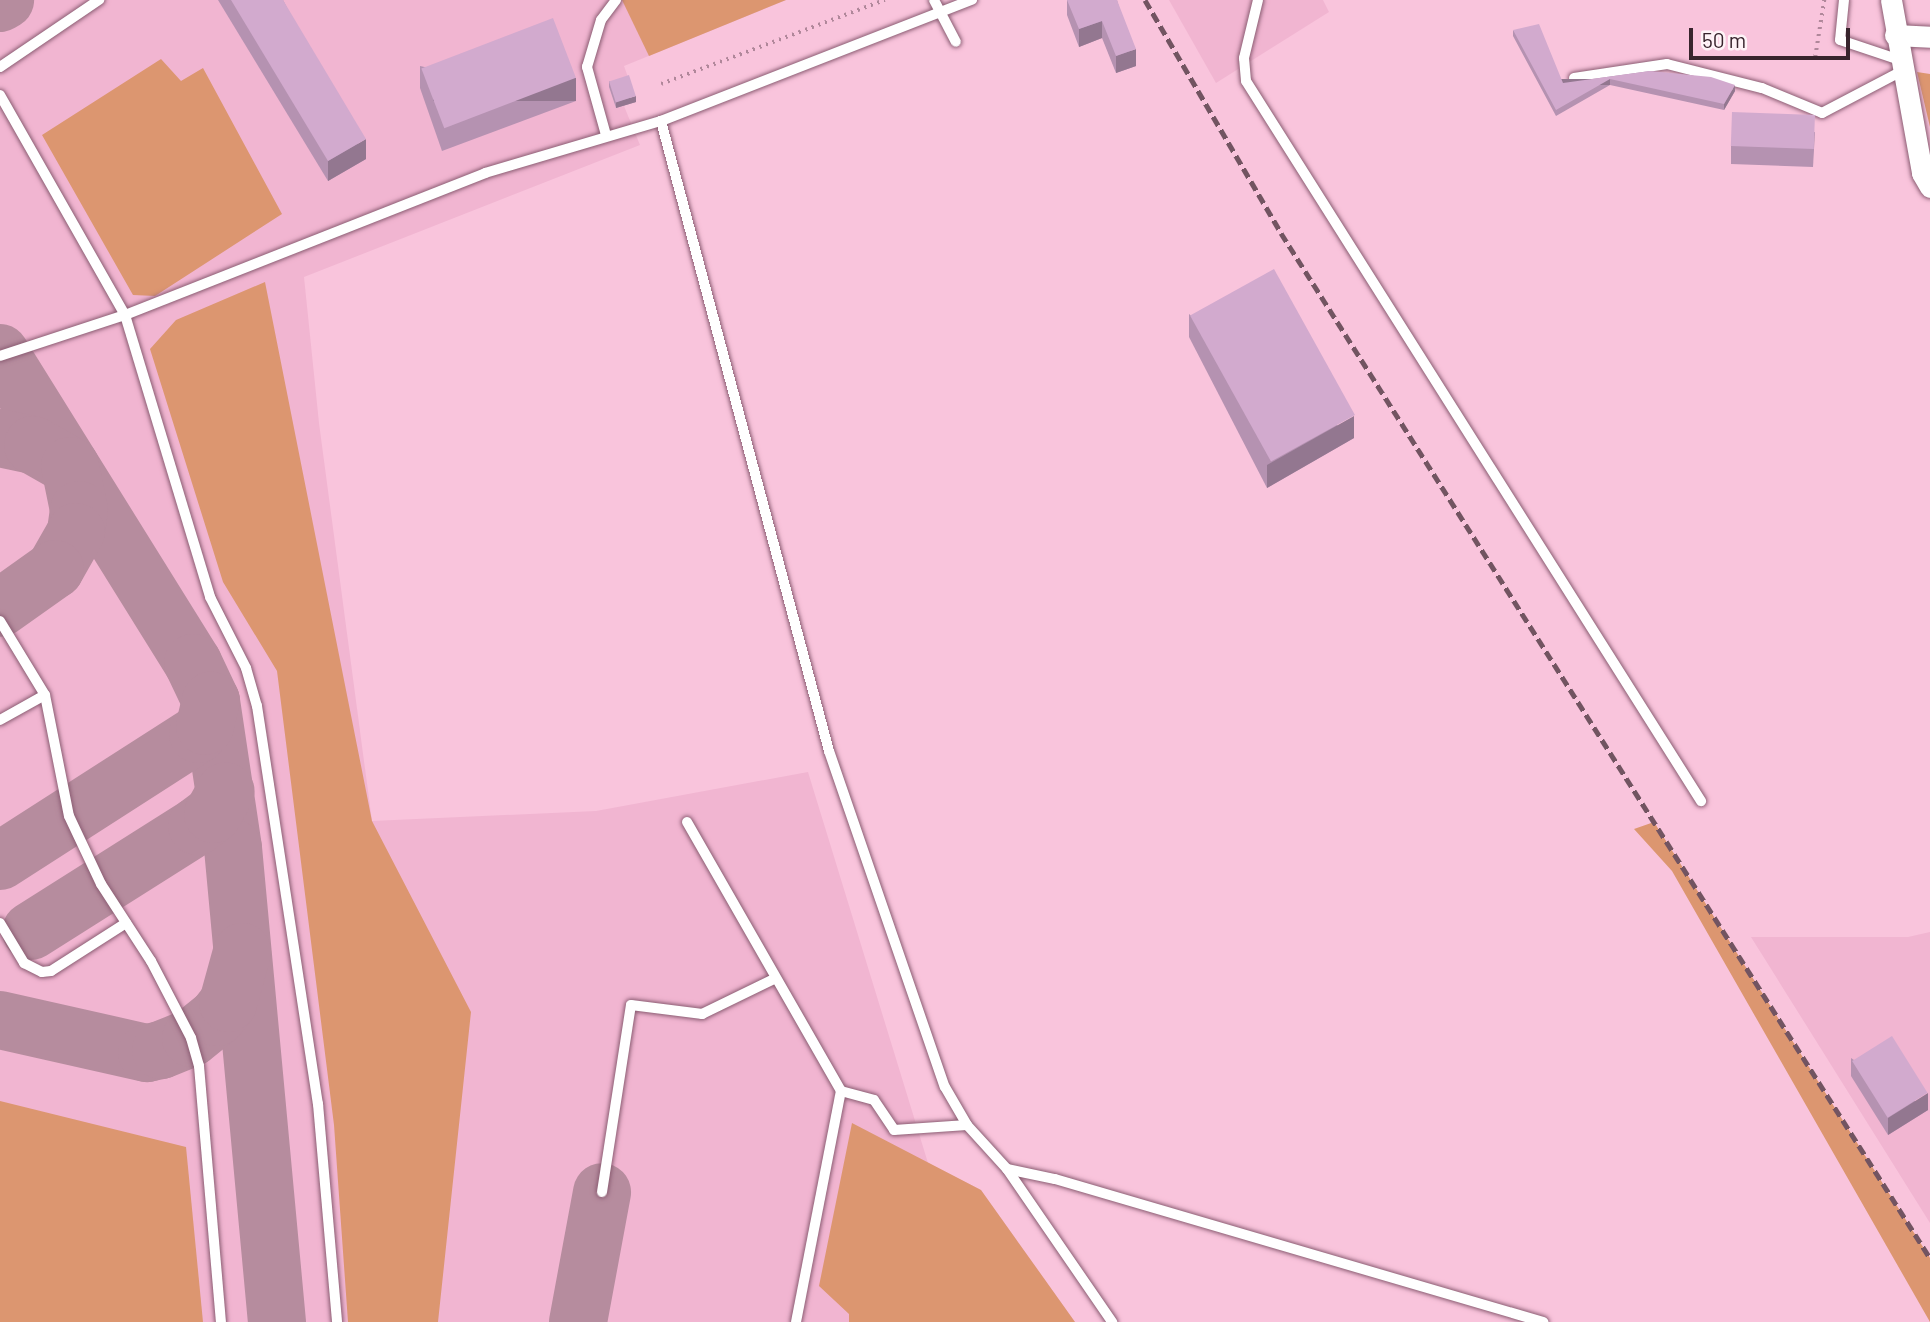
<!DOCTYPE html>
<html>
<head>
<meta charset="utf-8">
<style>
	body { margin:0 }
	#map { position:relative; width:1930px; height:1322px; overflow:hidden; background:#f9c4dc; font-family:Barlow,sans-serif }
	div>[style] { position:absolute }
	.built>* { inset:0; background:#f1b5d1 }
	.green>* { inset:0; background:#dc9670 }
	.taxiway>* { height:58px; margin:-29px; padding:0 29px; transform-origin:29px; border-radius:29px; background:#b68c9e }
	.path>* { height:3.5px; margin-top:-1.75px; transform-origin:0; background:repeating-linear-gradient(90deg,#b0879a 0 2px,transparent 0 7px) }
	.roads { filter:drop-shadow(0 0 2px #8b5d73) drop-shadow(0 0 2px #8b5d73) }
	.service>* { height:10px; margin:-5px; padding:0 5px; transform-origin:5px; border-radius:5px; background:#fff }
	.minor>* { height:21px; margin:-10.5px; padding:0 10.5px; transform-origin:10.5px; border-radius:10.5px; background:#fff }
	.rail>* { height:5px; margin-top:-2.5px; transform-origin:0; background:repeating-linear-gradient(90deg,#725461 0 10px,transparent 0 15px) }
	.wall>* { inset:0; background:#b592b1 }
	.shaded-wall>* { inset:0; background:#937790; transform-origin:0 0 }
	.building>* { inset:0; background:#d2aace; transform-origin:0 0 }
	span { translate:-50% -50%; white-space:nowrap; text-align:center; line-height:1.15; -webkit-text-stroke:5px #fef3f7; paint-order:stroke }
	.scale { position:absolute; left:1689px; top:28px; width:161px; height:32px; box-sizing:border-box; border:4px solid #38242d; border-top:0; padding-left:9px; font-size:21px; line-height:24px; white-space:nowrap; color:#38242d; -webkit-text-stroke:5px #fef3f7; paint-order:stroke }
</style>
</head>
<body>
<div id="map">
	<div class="built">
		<i style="clip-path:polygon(0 0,786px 0,624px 66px,629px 80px,609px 87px,616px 108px,624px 106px,640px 145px,304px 277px,319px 423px,372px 821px,596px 811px,808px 772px,928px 1163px,981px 1190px,1075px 1322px,0 1322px)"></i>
		<i style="clip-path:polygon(1169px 0,1323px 0,1329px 12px,1216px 83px)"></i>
		<i style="clip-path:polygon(1930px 932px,1930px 1223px,1751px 937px,1908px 937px)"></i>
	</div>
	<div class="green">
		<i style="clip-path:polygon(622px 0,786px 0,649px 56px)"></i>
		<i style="clip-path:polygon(161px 59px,181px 81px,203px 68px,282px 214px,155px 296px,133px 295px,42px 135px)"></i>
		<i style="clip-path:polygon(1917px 72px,1930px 74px,1930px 127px)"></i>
		<i style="clip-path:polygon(265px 282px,372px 821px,471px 1012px,438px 1322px,348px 1322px,334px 1125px,277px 671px,223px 582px,150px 349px,176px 320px)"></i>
		<i style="clip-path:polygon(1654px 822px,1930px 1258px,1930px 1322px,1672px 871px,1634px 829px)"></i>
		<i style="clip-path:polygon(0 1101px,186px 1147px,203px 1322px,0 1322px)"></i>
		<i style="clip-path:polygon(852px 1123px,981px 1190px,1075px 1322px,849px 1322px,849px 1314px,819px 1286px)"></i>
	</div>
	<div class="taxiway">
		<i style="left:0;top:3px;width:6px;rotate:-31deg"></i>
		<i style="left:0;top:353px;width:365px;rotate:58.1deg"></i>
		<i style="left:193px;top:663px;width:42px;rotate:64.7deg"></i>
		<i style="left:211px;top:701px;width:149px;rotate:81.5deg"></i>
		<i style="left:233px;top:848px;width:476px;rotate:84.7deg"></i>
		<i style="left:0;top:438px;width:34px;rotate:12deg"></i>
		<i style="left:33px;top:445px;width:43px;rotate:29.6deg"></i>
		<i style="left:70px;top:466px;width:45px;rotate:78.4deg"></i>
		<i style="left:79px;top:510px;width:22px;rotate:98deg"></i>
		<i style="left:76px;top:532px;width:43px;rotate:119.6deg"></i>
		<i style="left:55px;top:569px;width:67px;rotate:144.7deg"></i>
		<i style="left:0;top:861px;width:235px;rotate:-32.7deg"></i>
		<i style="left:198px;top:734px;width:11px;rotate:-49deg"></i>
		<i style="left:205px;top:726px;width:26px;rotate:-77deg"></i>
		<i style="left:31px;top:931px;width:196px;rotate:-32.3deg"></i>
		<i style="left:197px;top:826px;width:20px;rotate:-37deg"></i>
		<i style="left:213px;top:814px;width:26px;rotate:-61deg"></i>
		<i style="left:0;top:1020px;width:151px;rotate:12.7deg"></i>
		<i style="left:147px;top:1053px;width:14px;rotate:-12deg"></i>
		<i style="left:161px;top:1050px;width:32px;rotate:-22deg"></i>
		<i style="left:191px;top:1038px;width:33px;rotate:-39deg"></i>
		<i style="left:217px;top:1017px;width:18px;rotate:-52deg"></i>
		<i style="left:228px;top:1003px;width:53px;rotate:-74.6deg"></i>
		<i style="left:578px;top:1322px;width:132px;rotate:-79.5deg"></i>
	</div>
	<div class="path">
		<i style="left:1815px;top:57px;width:58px;rotate:-81deg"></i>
		<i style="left:661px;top:84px;width:239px;rotate:-20.6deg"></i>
	</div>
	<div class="roads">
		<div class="service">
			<i style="left:934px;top:0;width:47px;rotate:62.4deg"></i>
			<i style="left:1258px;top:0;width:60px;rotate:103.6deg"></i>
			<i style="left:1244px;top:58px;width:23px;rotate:85deg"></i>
			<i style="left:1246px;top:81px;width:852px;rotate:57.71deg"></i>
			<i style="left:1844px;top:0;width:40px;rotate:95.7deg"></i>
			<i style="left:1840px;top:40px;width:63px;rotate:18.4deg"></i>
			<i style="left:0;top:67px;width:120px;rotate:-34.1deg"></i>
			<i style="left:1574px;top:78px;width:94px;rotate:-8.6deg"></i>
			<i style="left:1667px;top:64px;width:98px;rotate:14.2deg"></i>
			<i style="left:1762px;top:88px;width:65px;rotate:22.6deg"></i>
			<i style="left:1822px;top:113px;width:90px;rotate:-27.7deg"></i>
			<i style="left:0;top:95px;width:253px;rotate:60.4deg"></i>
			<i style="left:125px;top:315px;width:387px;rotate:-21.5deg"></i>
			<i style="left:485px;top:173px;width:184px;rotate:-16.5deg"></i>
			<i style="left:661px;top:121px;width:334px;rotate:-21.3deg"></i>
			<i style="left:661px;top:121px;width:652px;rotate:75.07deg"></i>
			<i style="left:829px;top:751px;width:355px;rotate:71deg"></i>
			<i style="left:945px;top:1087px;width:44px;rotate:59.9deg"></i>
			<i style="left:967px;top:1125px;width:59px;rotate:47.7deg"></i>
			<i style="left:1007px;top:1169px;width:186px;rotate:55.5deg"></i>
			<i style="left:606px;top:135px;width:71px;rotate:-105.6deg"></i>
			<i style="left:587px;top:67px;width:49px;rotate:-73.4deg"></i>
			<i style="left:601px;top:20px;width:25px;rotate:-53deg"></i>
			<i style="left:0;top:356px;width:132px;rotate:-18.2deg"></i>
			<i style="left:125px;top:315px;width:295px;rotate:73.2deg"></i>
			<i style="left:210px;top:597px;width:80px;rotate:63.1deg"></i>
			<i style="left:246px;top:668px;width:40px;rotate:74deg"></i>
			<i style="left:257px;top:706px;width:403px;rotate:81.3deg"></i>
			<i style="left:318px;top:1104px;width:219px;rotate:85deg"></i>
			<i style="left:0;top:621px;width:87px;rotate:58.7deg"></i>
			<i style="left:45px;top:695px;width:123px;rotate:78.8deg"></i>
			<i style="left:69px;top:816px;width:75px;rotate:64.8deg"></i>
			<i style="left:101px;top:884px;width:92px;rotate:57deg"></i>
			<i style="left:151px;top:961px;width:87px;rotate:62.5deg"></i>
			<i style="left:191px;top:1038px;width:29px;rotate:74deg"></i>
			<i style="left:199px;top:1066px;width:257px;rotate:85.1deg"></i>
			<i style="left:0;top:720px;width:51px;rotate:-29.1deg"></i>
			<i style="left:687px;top:822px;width:310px;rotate:60.2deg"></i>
			<i style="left:841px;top:1091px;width:34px;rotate:15deg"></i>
			<i style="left:874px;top:1100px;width:36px;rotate:56deg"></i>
			<i style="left:894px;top:1130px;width:73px;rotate:-3.9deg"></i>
			<i style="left:0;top:923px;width:47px;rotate:59deg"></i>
			<i style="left:24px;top:963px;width:20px;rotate:27deg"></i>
			<i style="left:42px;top:972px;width:9px;rotate:-6deg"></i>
			<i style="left:51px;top:971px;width:89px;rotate:-32.6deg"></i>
			<i style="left:1007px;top:1169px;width:49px;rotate:11.8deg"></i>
			<i style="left:1055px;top:1179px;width:509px;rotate:16.33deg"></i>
			<i style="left:602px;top:1192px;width:189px;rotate:-81.2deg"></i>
			<i style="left:631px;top:1005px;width:72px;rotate:7.2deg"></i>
			<i style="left:702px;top:1014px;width:80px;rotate:-25.9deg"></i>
			<i style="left:796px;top:1322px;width:235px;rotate:-79deg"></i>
		</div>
		<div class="minor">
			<i style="left:1891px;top:0;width:176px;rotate:79.8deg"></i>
			<i style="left:1922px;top:173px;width:16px;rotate:60deg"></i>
			<i style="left:1895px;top:35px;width:35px;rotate:3deg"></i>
		</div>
	</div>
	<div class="rail">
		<i style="left:1145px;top:0;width:270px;rotate:59.7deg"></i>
		<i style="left:1281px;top:233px;width:1213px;rotate:57.66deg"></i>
	</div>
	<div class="wall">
		<i style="clip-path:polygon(218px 0,283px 0,366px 159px,328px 181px)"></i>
		<i style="clip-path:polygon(1067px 0,1117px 0,1136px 66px,1116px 73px,1102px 38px,1079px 47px,1067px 15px)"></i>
		<i style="clip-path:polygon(1513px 30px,1563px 83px,1650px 71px,1735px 91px,1724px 110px,1610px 85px,1556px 116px,1513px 36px)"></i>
		<i style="clip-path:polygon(420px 66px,576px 101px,442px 151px,420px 88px)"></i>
		<i style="clip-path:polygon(609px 81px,636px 102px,616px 108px,609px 87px)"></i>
		<i style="clip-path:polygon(1815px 132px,1813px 167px,1731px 164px,1731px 146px)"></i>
		<i style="clip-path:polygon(1189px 314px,1354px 438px,1267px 488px,1189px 337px)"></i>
		<i style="clip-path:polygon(1851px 1058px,1928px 1110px,1888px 1135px,1851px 1076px)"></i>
	</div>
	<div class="shaded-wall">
		<i style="clip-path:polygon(1102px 21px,1102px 38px,1079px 47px,1079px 29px)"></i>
		<i style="clip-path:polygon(1136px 49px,1136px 66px,1116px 73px,1116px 56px)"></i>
		<i style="left:576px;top:78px;width:23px;height:143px;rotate:90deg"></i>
		<i style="left:1610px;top:79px;width:6px;height:62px;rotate:90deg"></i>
		<i style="clip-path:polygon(1735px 85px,1735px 91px,1724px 110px,1724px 104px)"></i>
		<i style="clip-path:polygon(636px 96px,636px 102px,616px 108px,616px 102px)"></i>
		<i style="clip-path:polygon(366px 139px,366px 159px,328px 181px,328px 161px)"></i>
		<i style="clip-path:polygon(1354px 416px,1354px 438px,1267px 488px,1267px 465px)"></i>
		<i style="clip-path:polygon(1928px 1093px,1928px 1110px,1888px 1135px,1888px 1118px)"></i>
	</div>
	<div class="building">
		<i style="clip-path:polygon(231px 0,283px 0,366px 139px,328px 161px)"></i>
		<i style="clip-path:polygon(1067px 0,1117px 0,1136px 49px,1116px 56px,1102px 21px,1079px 29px)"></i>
		<i style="left:553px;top:18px;width:64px;height:141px;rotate:69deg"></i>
		<i style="clip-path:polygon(1539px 24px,1563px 83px,1650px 71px,1711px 77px,1735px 85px,1724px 104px,1610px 79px,1556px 110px,1513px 30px)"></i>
		<i style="left:629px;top:75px;width:22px;height:21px;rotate:72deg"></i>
		<i style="left:1732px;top:112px;width:83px;height:34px;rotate:2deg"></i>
		<i style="left:1274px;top:269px;width:167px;height:96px;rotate:61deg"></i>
		<i style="left:1892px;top:1036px;width:67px;height:47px;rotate:58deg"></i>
	</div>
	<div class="scale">50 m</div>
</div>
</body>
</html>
